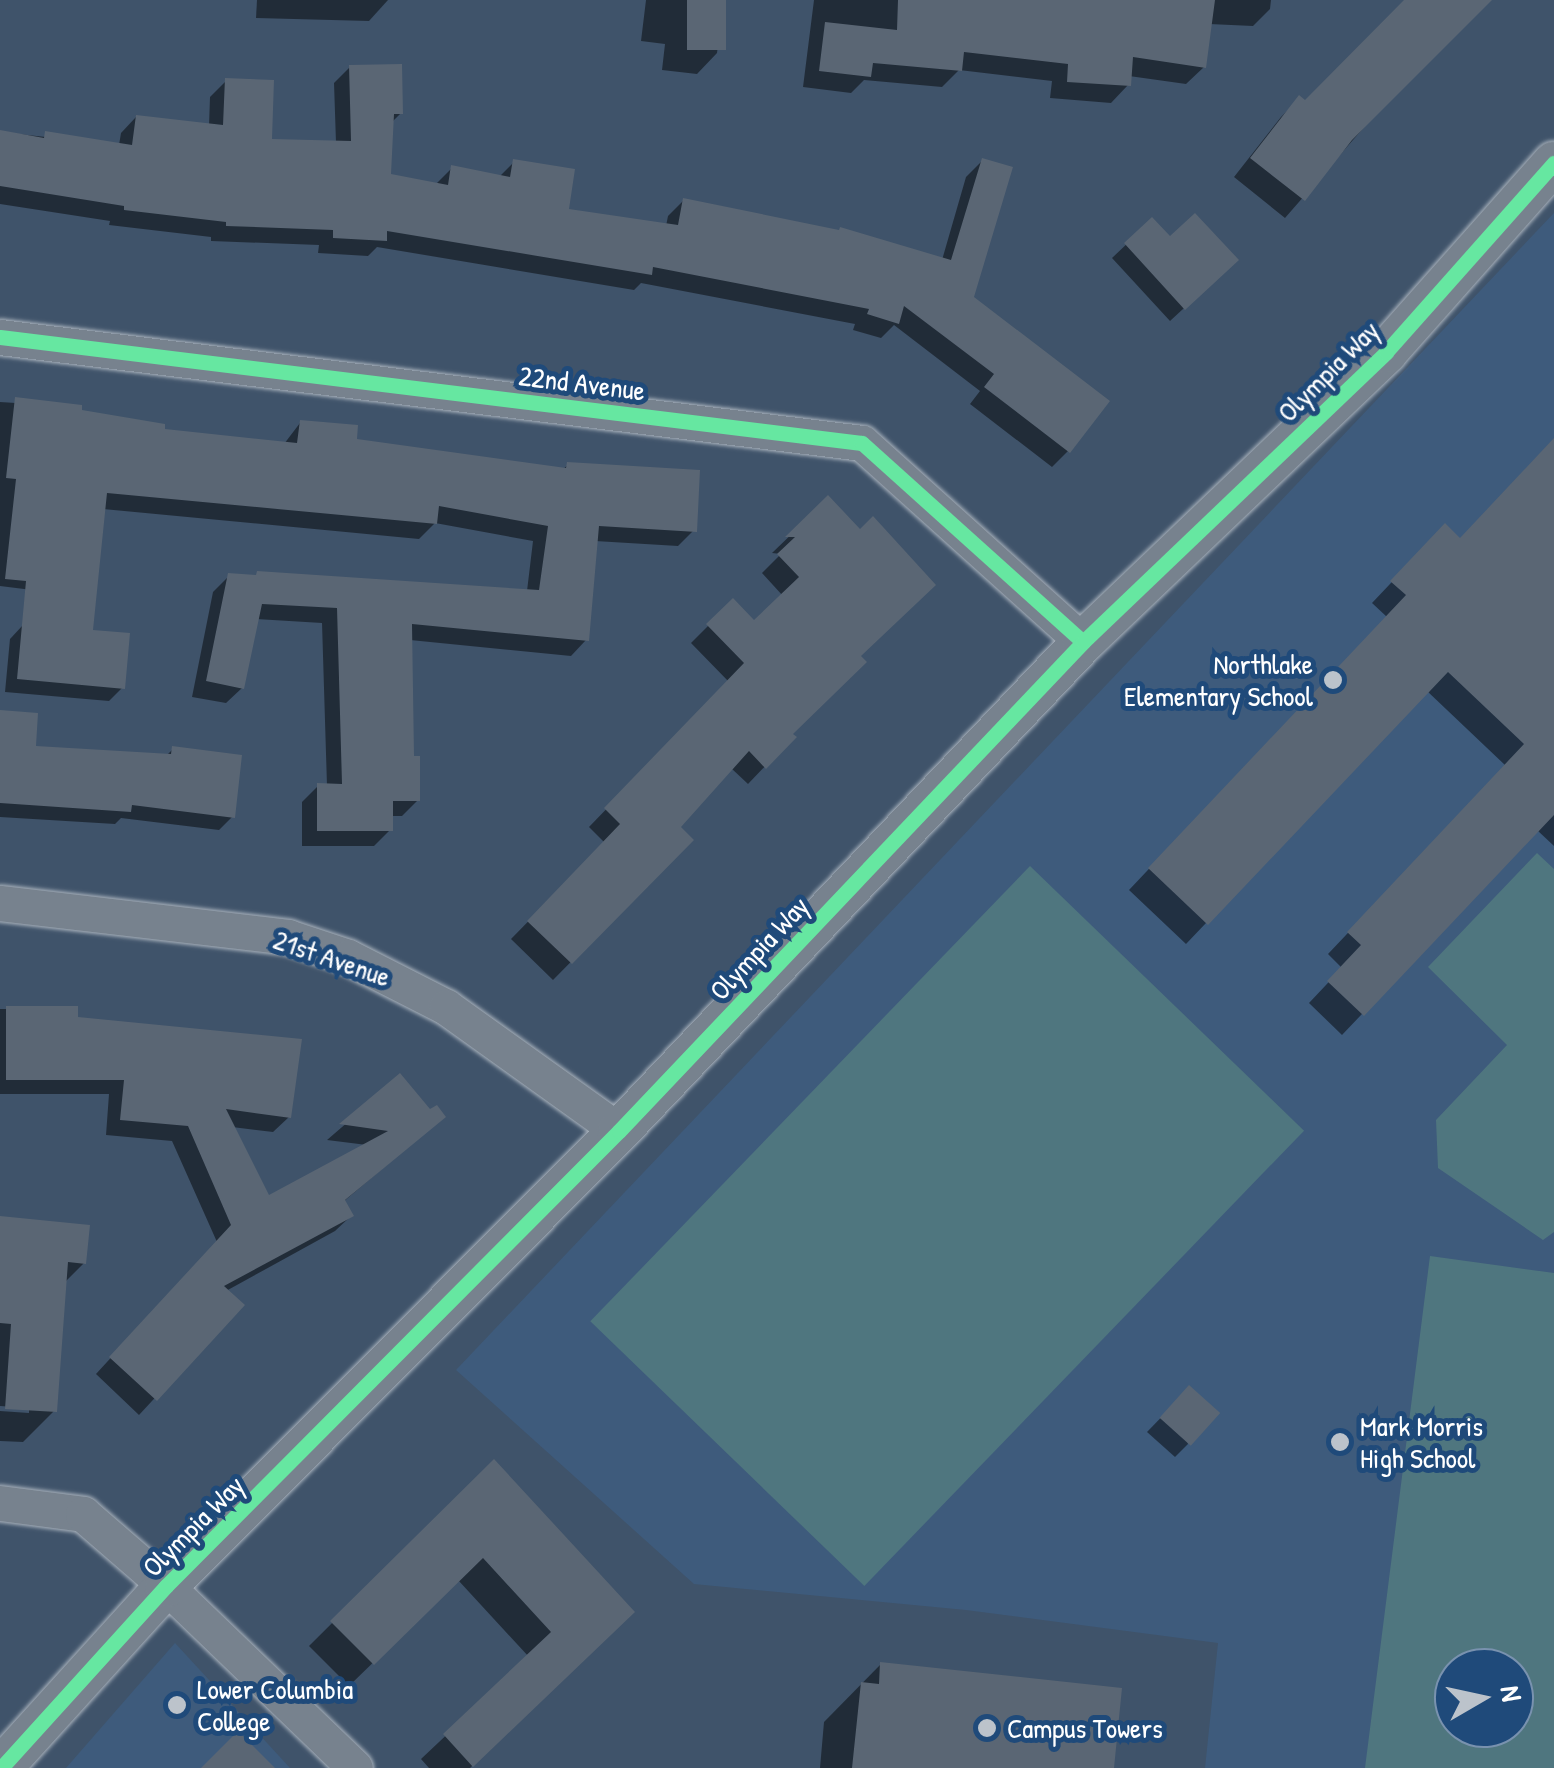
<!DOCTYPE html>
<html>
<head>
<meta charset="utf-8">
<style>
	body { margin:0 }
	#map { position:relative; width:1554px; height:1768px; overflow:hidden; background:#3f536a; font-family:"Patrick Hand",sans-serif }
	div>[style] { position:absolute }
	.built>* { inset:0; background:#3e5b7c }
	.green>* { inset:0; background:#4f767f; transform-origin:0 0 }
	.shadow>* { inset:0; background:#0007 }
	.building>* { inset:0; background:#5a6674; transform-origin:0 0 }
	.roads { filter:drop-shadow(0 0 2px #a9b2bc) drop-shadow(0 0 2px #a9b2bc) }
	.minor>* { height:35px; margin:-17.5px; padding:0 17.5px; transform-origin:17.5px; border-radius:17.5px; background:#77828e }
	.tertiary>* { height:42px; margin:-21px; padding:0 21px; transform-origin:21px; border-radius:21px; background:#77828e }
	.cycleway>* { height:15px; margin:-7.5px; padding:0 7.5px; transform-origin:7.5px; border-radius:7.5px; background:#66e7a1 }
	.dots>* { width:28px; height:28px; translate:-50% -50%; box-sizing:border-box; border:5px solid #1f4a7a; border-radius:50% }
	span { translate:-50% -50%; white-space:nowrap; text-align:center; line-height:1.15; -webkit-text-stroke:10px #1f4a7a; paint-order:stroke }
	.street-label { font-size:28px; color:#fff }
	.poi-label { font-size:28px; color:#fff }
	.right { translate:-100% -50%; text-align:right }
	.left { translate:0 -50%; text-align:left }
	.north { position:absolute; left:1434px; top:1648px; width:100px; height:100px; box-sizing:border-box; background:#1f4a7a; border:2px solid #7992af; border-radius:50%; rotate:81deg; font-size:28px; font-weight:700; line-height:40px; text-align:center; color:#fff }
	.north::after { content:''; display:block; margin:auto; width:35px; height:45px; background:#bcc3cb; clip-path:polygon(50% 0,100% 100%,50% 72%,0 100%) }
</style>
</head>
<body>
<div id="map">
	<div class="built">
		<i style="clip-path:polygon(evenodd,1554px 213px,1554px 1768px,1205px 1768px,1218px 1643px,966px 1610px,694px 1584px,456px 1370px,1554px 213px,1454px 1668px,1514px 1668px,1514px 1728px,1454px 1728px,1454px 1668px)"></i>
		<i style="clip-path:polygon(175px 1643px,290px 1768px,66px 1768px)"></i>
	</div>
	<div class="green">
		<i style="clip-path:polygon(1537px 853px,1554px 869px,1554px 1232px,1543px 1240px,1438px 1168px,1436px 1120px,1507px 1045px,1428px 967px)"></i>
		<i style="left:1030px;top:866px;width:381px;height:633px;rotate:44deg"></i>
		<i style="clip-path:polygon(evenodd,1430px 1256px,1554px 1273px,1554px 1768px,1365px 1768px,1430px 1256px,1454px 1668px,1514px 1668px,1514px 1728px,1454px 1728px,1454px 1668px)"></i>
	</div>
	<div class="shadow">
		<i style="clip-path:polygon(257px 0,388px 0,369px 21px,256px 18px)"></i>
		<i style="clip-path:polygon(646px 0,724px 0,717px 53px,697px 74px,662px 70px,665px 44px,641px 41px)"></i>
		<i style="clip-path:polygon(814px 0,1271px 0,1270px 9px,1253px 26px,1209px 24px,1204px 67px,1186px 84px,1129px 76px,1128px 85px,1111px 103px,1050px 98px,1052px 81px,959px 70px,942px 87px,864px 80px,851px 93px,803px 87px)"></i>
		<i style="clip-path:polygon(1408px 0,1475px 0,1285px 218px,1234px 177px,1281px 117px,1299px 99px,1305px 103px)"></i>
		<i style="clip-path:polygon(350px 67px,401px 113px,391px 123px,388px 176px,435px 185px,452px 168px,499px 177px,514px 162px,566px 211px,666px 226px,668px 216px,684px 200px,942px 260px,966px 177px,982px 161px,971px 298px,1068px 451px,1052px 467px,970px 404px,980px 391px,894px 325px,881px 338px,853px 330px,855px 324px,641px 283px,634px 290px,377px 247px,368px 256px,318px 253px,319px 245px,211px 241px,211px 237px,109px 225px,110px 221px,0 204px,0 132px,119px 145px,121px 133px,136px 117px,209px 126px,210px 97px,226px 81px,270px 142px,336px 143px,334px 83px)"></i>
		<i style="clip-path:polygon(1151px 221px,1170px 240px,1222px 273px,1170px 321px,1112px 258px)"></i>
		<i style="clip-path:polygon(0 402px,80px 407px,79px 412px,162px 432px,284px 444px,300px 423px,355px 441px,562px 470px,568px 465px,694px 530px,678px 546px,595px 541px,586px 640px,571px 656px,410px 640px,411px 759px,418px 800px,402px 816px,390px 816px,390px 830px,374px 846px,302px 846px,302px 802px,318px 786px,327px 786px,322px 623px,256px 619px,242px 688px,226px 703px,192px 697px,213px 592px,229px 576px,527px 591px,533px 541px,435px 523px,419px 539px,103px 509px,80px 596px,0 586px)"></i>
		<i style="clip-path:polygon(1554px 441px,1554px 846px,1537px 830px,1342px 1035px,1309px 1003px,1342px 968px,1328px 954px,1506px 766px,1427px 691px,1186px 944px,1129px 890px,1387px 617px,1372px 603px,1425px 547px,1460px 540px)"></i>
		<i style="clip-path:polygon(828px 499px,858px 656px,790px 734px,793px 737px,748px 784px,731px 768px,678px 827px,691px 840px,553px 980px,511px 939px,605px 843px,589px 827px,729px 682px,691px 643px,732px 602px,754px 624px,783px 596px,762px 573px,781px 554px,772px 553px)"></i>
		<i style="clip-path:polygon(23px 625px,123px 687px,109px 701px,5px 692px,10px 639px)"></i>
		<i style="clip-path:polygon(173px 749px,232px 817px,219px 830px,121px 818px,115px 824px,0 817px,0 760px,165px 757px)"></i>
		<i style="clip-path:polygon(0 1009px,75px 1009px,75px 1020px,289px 1117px,273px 1132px,232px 1127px,268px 1198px,367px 1145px,327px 1140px,400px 1077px,429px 1112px,443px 1117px,343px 1202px,351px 1216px,335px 1231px,226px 1291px,241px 1305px,139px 1415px,96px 1374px,217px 1242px,172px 1141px,106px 1135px,109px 1094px,0 1094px)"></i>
		<i style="clip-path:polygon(0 1218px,84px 1263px,64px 1283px,54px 1411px,23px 1442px,0 1441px,0 1411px,29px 1413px,29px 1408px,0 1406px)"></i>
		<i style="clip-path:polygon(1176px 1402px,1188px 1444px,1175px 1457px,1147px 1432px)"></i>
		<i style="clip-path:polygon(493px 1463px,608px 1635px,470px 1768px,429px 1768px,421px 1759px,529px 1657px,458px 1580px,349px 1686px,309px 1646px)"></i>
		<i style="clip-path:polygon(881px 1664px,1111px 1768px,820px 1768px,824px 1722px)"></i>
	</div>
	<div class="building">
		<i style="left:687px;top:0;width:39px;height:50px"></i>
		<i style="clip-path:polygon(898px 0,1215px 0,1206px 68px,1133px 57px,1131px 86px,1067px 82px,1068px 64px,964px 52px,962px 71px,873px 63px,871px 77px,819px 71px,825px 22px,897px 30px)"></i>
		<i style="clip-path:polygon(1404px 0,1492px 0,1352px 140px,1305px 201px,1250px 158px,1299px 95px,1305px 100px)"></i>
		<i style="clip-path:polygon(402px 64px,403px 114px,394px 114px,391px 174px,448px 185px,451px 165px,510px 177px,513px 159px,575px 169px,569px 209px,678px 225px,683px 198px,839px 230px,840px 227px,951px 260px,982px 158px,1013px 167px,974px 297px,1110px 401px,1070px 453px,984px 387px,994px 374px,904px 306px,899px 324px,867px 314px,869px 309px,653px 267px,652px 275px,387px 231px,387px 241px,333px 238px,333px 230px,226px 226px,226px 222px,124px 210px,124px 206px,0 186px,0 130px,44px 138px,45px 131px,132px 145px,136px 115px,223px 125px,225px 78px,274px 80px,272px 139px,351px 141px,349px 65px)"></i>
		<i style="clip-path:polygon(1195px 213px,1239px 260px,1185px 310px,1124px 243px,1152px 217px,1170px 236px)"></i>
		<i style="clip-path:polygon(15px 397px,82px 405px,82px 410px,165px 424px,165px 429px,297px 443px,300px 420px,358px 425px,357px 439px,566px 468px,567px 462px,700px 470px,697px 532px,599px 526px,589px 641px,412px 624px,414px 756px,420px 756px,420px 801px,393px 801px,393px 831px,317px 831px,317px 783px,342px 784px,337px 608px,262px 604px,244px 689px,206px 681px,228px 573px,256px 575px,257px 571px,539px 590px,548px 526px,439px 506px,437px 524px,107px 493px,93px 630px,130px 633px,125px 689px,17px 679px,26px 581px,5px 579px,16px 479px,6px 478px)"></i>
		<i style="clip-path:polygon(1554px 438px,1554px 815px,1364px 1016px,1327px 981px,1361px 945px,1347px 932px,1524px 744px,1448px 672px,1208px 925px,1148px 868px,1406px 595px,1390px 581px,1445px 523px,1460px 538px)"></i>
		<i style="clip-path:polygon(828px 495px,860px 529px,873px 516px,936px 585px,861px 656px,867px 662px,793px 734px,797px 737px,766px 769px,749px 751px,681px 827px,694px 840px,572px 964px,527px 921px,620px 824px,604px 808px,744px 663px,706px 624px,733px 598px,754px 620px,799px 577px,777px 554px,795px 537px,785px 537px)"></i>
		<i style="clip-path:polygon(0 710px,38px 713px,36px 746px,171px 754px,172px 746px,242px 755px,235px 818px,132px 805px,131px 812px,0 803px)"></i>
		<i style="clip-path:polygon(6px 1006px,78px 1006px,78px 1017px,302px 1039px,291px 1118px,226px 1109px,269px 1195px,388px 1131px,339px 1124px,400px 1073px,430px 1109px,437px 1105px,446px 1117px,345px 1200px,354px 1216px,224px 1286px,245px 1305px,157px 1401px,109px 1357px,231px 1225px,188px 1126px,120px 1120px,124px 1080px,6px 1080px)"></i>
		<i style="clip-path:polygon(0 1216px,90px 1225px,86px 1264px,68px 1262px,57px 1412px,5px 1409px,11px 1324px,0 1323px)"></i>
		<i style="left:1189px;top:1385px;width:42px;height:44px;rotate:42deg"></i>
		<i style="clip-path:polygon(494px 1459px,635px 1612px,473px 1767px,443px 1734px,551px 1632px,483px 1558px,374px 1665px,330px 1621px)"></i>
		<i style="clip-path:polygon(880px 1662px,1122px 1688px,1114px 1768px,852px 1768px,861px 1682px,879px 1684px)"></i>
		<i style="clip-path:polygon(238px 1731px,275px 1768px,201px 1768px)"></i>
	</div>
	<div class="roads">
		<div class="minor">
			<i style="left:0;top:337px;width:868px;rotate:7.01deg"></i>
			<i style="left:862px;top:443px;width:297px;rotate:42deg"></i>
			<i style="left:0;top:903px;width:290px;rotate:6.7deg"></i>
			<i style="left:288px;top:937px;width:63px;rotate:18.4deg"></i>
			<i style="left:348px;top:957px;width:110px;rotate:27deg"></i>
			<i style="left:446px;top:1007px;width:213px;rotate:35.6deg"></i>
			<i style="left:0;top:1503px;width:84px;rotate:7.5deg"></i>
			<i style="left:83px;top:1514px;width:110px;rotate:40.9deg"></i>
			<i style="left:166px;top:1586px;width:262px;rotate:43.9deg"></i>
		</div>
		<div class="tertiary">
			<i style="left:1px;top:1768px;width:246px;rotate:-47.8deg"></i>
			<i style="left:166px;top:1586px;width:642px;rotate:-45.13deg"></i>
			<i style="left:619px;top:1131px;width:674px;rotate:-46.5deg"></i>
			<i style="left:1083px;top:642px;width:419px;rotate:-43.7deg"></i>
			<i style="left:1386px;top:352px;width:253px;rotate:-48.4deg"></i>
		</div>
	</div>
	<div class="cycleway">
		<i style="left:0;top:337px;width:868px;rotate:7.01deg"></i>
		<i style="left:862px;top:443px;width:297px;rotate:42deg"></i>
		<i style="left:1px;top:1768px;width:246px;rotate:-47.8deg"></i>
		<i style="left:166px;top:1586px;width:642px;rotate:-45.13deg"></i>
		<i style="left:619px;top:1131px;width:674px;rotate:-46.5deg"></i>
		<i style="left:1083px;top:642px;width:419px;rotate:-43.7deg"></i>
		<i style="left:1386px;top:352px;width:253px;rotate:-48.4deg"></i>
	</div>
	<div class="dots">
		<i style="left:1333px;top:680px;background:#bcc3cb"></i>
		<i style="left:1340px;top:1442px;background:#bcc3cb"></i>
		<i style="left:177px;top:1705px;background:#bcc3cb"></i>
		<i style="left:987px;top:1728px;background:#bcc3cb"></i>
	</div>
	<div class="street-label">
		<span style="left:1328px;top:371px;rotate:-45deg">Olympia Way</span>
		<span style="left:582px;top:383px;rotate:7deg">22nd Avenue</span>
		<span style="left:759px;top:948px;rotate:-47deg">Olympia Way</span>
		<span style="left:332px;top:958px;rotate:19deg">21st Avenue</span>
		<span style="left:193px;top:1526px;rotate:-45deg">Olympia Way</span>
	</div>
	<div class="poi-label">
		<span class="right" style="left:1313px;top:680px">Northlake<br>Elementary School</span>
		<span class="left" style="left:1360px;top:1442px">Mark Morris<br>High School</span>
		<span class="left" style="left:197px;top:1705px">Lower Columbia<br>College</span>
		<span class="left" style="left:1007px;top:1728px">Campus Towers</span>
	</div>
	<div class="north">N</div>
</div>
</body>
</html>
